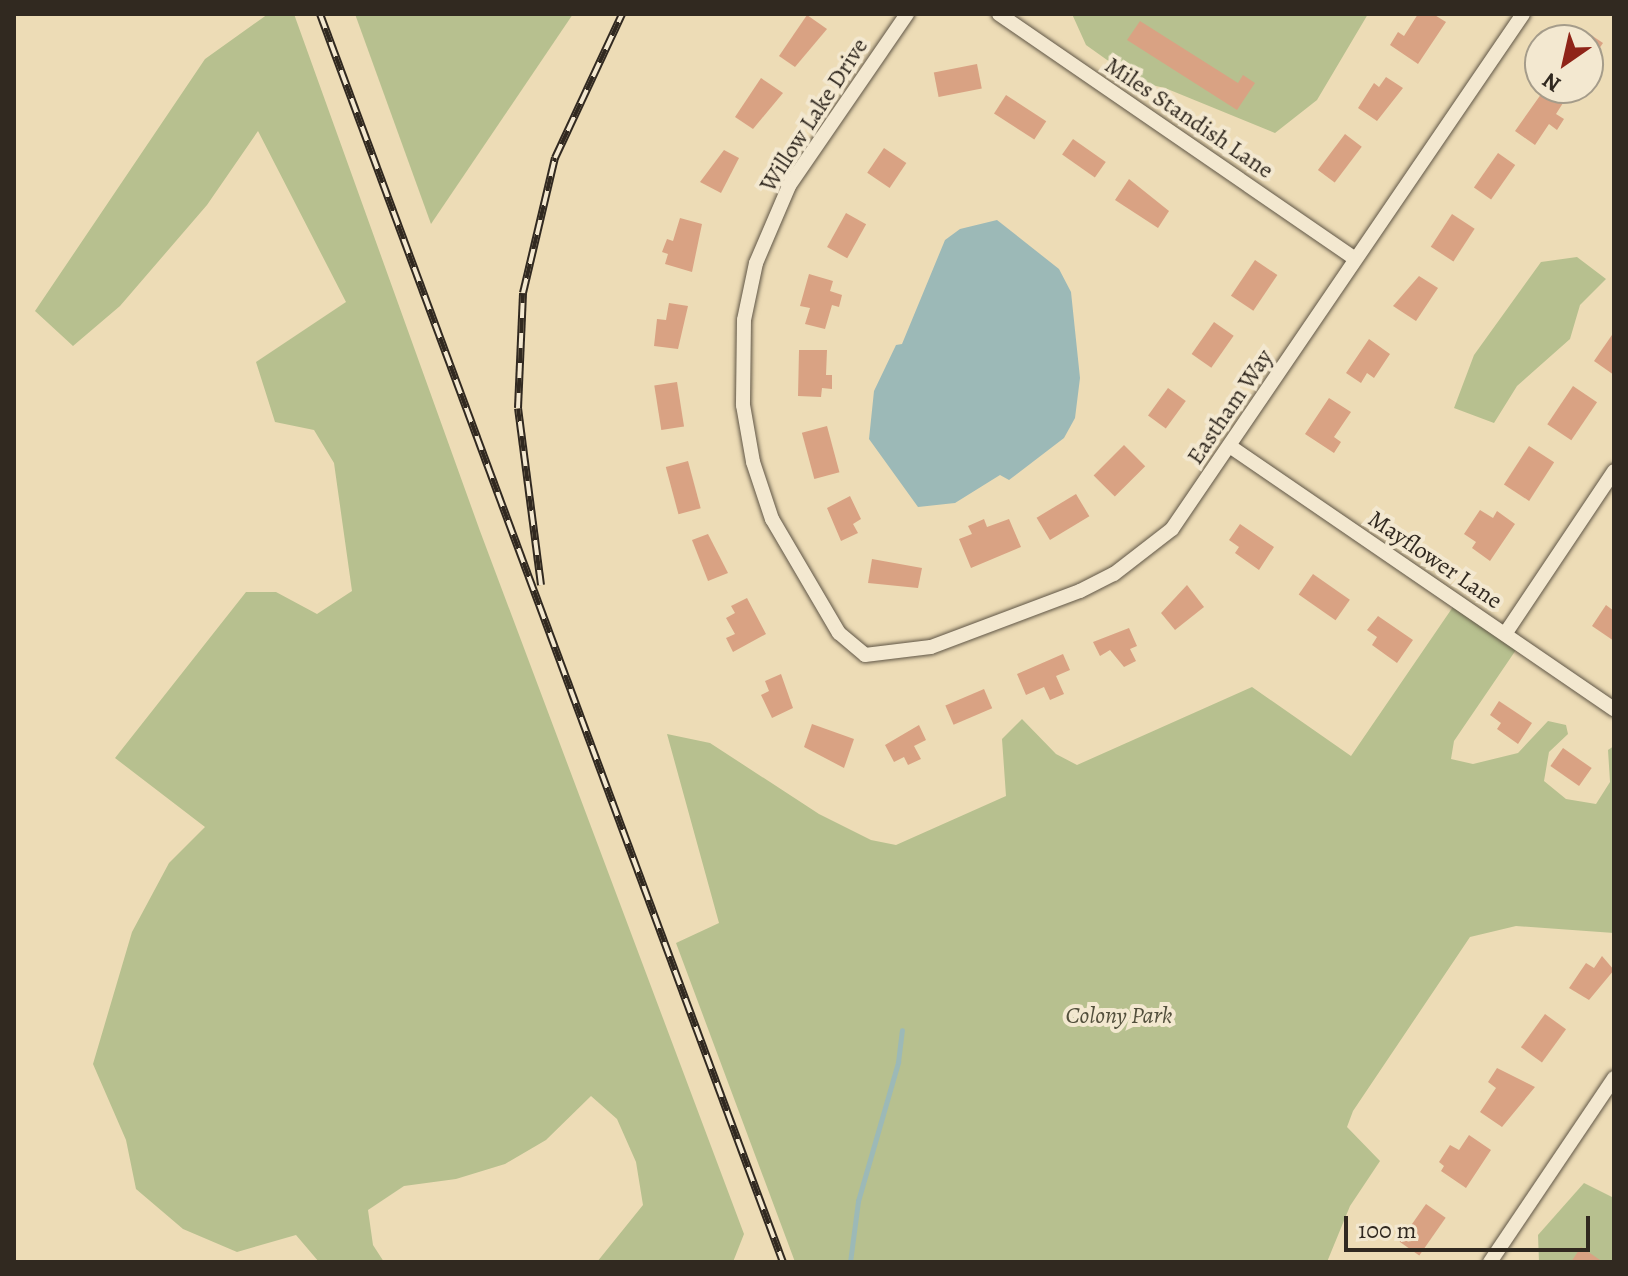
<!DOCTYPE html>
<html>
<head>
<meta charset="utf-8">
<style>
	body { margin:0 }
	#map { position:relative; width:1628px; height:1276px; overflow:hidden; background:#eddcb6; font-family:Alegreya,serif }
	div>[style] { position:absolute }
	.green>* { inset:0; background:#b7c08f }
	.water>* { inset:0; background:#9cb9b7 }
	.stream>* { height:5px; margin:-2.5px; padding:0 2.5px; transform-origin:2.5px; border-radius:2.5px; background:#9cb9b7 }
	.building>* { inset:0; background:#d9a283; transform-origin:0 0 }
	.roads { filter:drop-shadow(0 0 2px #605646) drop-shadow(0 0 2px #605646) }
	.street>* { height:14px; margin:-7px; padding:0 7px; transform-origin:7px; border-radius:7px; background:#f3e8d0 }
	.rail>* { height:8px; margin-top:-4px; transform-origin:0; background:repeating-linear-gradient(90deg,#f3e8d0 0 15px,#312920 0 30px); box-sizing:border-box; border-block:2px solid #312920 }
	span { translate:-50% -50%; white-space:nowrap; text-align:center; line-height:1.15; -webkit-text-stroke:8px #f3e8d0; paint-order:stroke }
	.street-label { font-size:24px; color:#312920 }
	.park-label { font-size:24px; color:#524f3c; font-style:italic }
	.frame { position:absolute; inset:0; border:16px solid #312920; pointer-events:none }
	.north { position:absolute; left:1524px; top:24px; width:80px; height:80px; box-sizing:border-box; background:#f3e8d0; border:2px solid #a59c8a; border-radius:50%; rotate:214deg; font-size:22px; font-weight:700; line-height:32px; text-align:center; color:#312920 }
	.north::after { content:''; display:block; margin:auto; width:28px; height:36px; background:#8f2418; clip-path:polygon(50% 0,100% 100%,50% 72%,0 100%) }
	.scale { position:absolute; left:1344px; top:1216px; width:246px; height:36px; box-sizing:border-box; border:4px solid #312920; border-top:0; padding-left:10px; font-size:24px; line-height:28px; white-space:nowrap; color:#312920; -webkit-text-stroke:6px #f3e8d0; paint-order:stroke }
</style>
</head>
<body>
<div id="map">
	<div class="green">
		<i style="clip-path:polygon(268px 14px,294px 14px,480px 531px,744px 1234px,733px 1262px,597px 1262px,643px 1205px,636px 1162px,617px 1119px,591px 1096px,546px 1140px,505px 1164px,456px 1179px,404px 1186px,368px 1210px,373px 1245px,384px 1262px,319px 1262px,296px 1235px,237px 1252px,183px 1229px,136px 1189px,126px 1140px,93px 1064px,132px 932px,169px 863px,205px 827px,115px 758px,246px 592px,276px 592px,317px 614px,352px 591px,334px 463px,314px 430px,275px 422px,256px 362px,346px 302px,258px 131px,207px 205px,120px 306px,73px 346px,35px 311px,205px 59px)"></i>
		<i style="clip-path:polygon(355px 14px,573px 14px,431px 224px)"></i>
		<i style="clip-path:polygon(1072px 14px,1368px 14px,1317px 100px,1275px 133px,1165px 88px,1138px 82px,1086px 45px)"></i>
		<i style="clip-path:polygon(1577px 257px,1606px 279px,1580px 305px,1570px 339px,1517px 386px,1494px 423px,1454px 408px,1474px 355px,1541px 262px)"></i>
		<i style="clip-path:polygon(1457px 601px,1520px 644px,1454px 741px,1451px 759px,1473px 764px,1518px 753px,1548px 721px,1566px 725px,1568px 734px,1549px 752px,1544px 781px,1566px 799px,1596px 804px,1610px 782px,1608px 750px,1614px 746px,1614px 933px,1516px 926px,1470px 937px,1353px 1111px,1347px 1127px,1380px 1161px,1350px 1206px,1327px 1262px,795px 1262px,676px 943px,719px 923px,667px 734px,710px 743px,819px 814px,871px 840px,896px 845px,1006px 796px,1002px 739px,1022px 719px,1056px 754px,1077px 765px,1252px 687px,1351px 756px)"></i>
		<i style="clip-path:polygon(1584px 1183px,1614px 1198px,1614px 1262px,1539px 1262px,1538px 1235px)"></i>
	</div>
	<div class="water">
		<i style="clip-path:polygon(997px 220px,1059px 269px,1071px 292px,1080px 378px,1075px 418px,1064px 438px,1009px 480px,1000px 475px,955px 503px,918px 507px,869px 439px,874px 391px,896px 345px,902px 344px,945px 240px,960px 229px)"></i>
	</div>
	<div class="stream">
		<i style="left:850px;top:1262px;width:62px;rotate:-82.5deg"></i>
		<i style="left:858px;top:1201px;width:145px;rotate:-73.9deg"></i>
		<i style="left:898px;top:1062px;width:32px;rotate:-83deg"></i>
	</div>
	<div class="building">
		<i style="clip-path:polygon(1418px 14px,1433px 14px,1446px 22px,1418px 64px,1390px 45px,1398px 32px,1404px 36px)"></i>
		<i style="clip-path:polygon(807px 15px,827px 29px,795px 67px,779px 56px)"></i>
		<i style="clip-path:polygon(1140px 21px,1238px 83px,1243px 75px,1255px 83px,1237px 110px,1127px 40px)"></i>
		<i style="clip-path:polygon(1588px 33px,1603px 43px,1588px 65px)"></i>
		<i style="left:977px;top:64px;width:25px;height:44px;rotate:79deg"></i>
		<i style="clip-path:polygon(1386px 77px,1403px 88px,1377px 121px,1358px 108px,1374px 83px,1379px 87px)"></i>
		<i style="clip-path:polygon(761px 78px,783px 93px,753px 129px,735px 117px)"></i>
		<i style="clip-path:polygon(1544px 90px,1563px 103px,1556px 114px,1564px 119px,1557px 130px,1549px 124px,1535px 145px,1515px 131px)"></i>
		<i style="left:1006px;top:95px;width:48px;height:22px;rotate:33deg"></i>
		<i style="left:1345px;top:134px;width:21px;height:45px;rotate:37deg"></i>
		<i style="left:1073px;top:139px;width:40px;height:19px;rotate:35deg"></i>
		<i style="left:884px;top:148px;width:27px;height:30px;rotate:34deg"></i>
		<i style="clip-path:polygon(724px 150px,739px 158px,721px 193px,700px 182px)"></i>
		<i style="left:1498px;top:153px;width:21px;height:42px;rotate:35deg"></i>
		<i style="clip-path:polygon(1129px 179px,1169px 211px,1158px 228px,1115px 200px)"></i>
		<i style="left:846px;top:213px;width:23px;height:39px;rotate:29deg"></i>
		<i style="left:1452px;top:214px;width:27px;height:39px;rotate:33deg"></i>
		<i style="clip-path:polygon(680px 218px,702px 224px,692px 272px,665px 264px,668px 254px,662px 252px,667px 239px,673px 241px)"></i>
		<i style="left:1255px;top:260px;width:27px;height:43px;rotate:34deg"></i>
		<i style="clip-path:polygon(809px 274px,833px 281px,830px 291px,842px 295px,839px 307px,832px 305px,825px 329px,805px 324px,810px 308px,800px 306px)"></i>
		<i style="clip-path:polygon(1419px 276px,1438px 288px,1416px 321px,1393px 306px)"></i>
		<i style="clip-path:polygon(669px 303px,688px 306px,678px 349px,654px 346px,657px 319px,666px 320px)"></i>
		<i style="left:1214px;top:322px;width:24px;height:39px;rotate:35deg"></i>
		<i style="clip-path:polygon(1614px 332px,1614px 375px,1594px 361px)"></i>
		<i style="clip-path:polygon(1369px 339px,1390px 354px,1374px 378px,1367px 373px,1361px 383px,1346px 373px)"></i>
		<i style="clip-path:polygon(799px 350px,827px 350px,826px 375px,832px 375px,832px 389px,822px 388px,821px 397px,798px 396px)"></i>
		<i style="left:677px;top:382px;width:45px;height:23px;rotate:81deg"></i>
		<i style="left:1573px;top:386px;width:29px;height:46px;rotate:34deg"></i>
		<i style="left:1168px;top:388px;width:22px;height:34px;rotate:36deg"></i>
		<i style="clip-path:polygon(1329px 398px,1351px 412px,1334px 437px,1341px 442px,1334px 453px,1305px 434px)"></i>
		<i style="left:827px;top:426px;width:48px;height:26px;rotate:75deg"></i>
		<i style="left:1124px;top:445px;width:30px;height:43px;rotate:45deg"></i>
		<i style="left:1529px;top:446px;width:30px;height:46px;rotate:33deg"></i>
		<i style="left:688px;top:461px;width:49px;height:23px;rotate:75deg"></i>
		<i style="left:1076px;top:494px;width:26px;height:46px;rotate:59deg"></i>
		<i style="clip-path:polygon(850px 496px,861px 519px,853px 524px,858px 533px,841px 541px,827px 508px)"></i>
		<i style="clip-path:polygon(1480px 510px,1493px 518px,1497px 511px,1515px 524px,1490px 561px,1472px 548px,1476px 542px,1464px 534px)"></i>
		<i style="clip-path:polygon(984px 519px,987px 527px,1009px 519px,1021px 547px,971px 568px,959px 539px,972px 534px,968px 526px)"></i>
		<i style="clip-path:polygon(1240px 524px,1274px 547px,1259px 570px,1235px 553px,1239px 547px,1229px 540px)"></i>
		<i style="clip-path:polygon(708px 534px,728px 573px,708px 581px,692px 540px)"></i>
		<i style="clip-path:polygon(872px 559px,922px 568px,918px 588px,868px 583px)"></i>
		<i style="left:1313px;top:574px;width:45px;height:25px;rotate:35deg"></i>
		<i style="clip-path:polygon(1187px 585px,1204px 607px,1175px 630px,1161px 613px)"></i>
		<i style="clip-path:polygon(747px 598px,766px 634px,733px 652px,726px 638px,735px 634px,726px 618px,735px 613px,731px 606px)"></i>
		<i style="clip-path:polygon(1606px 605px,1614px 611px,1614px 641px,1592px 626px)"></i>
		<i style="clip-path:polygon(1378px 616px,1413px 640px,1397px 663px,1372px 645px,1377px 637px,1367px 630px)"></i>
		<i style="clip-path:polygon(1129px 628px,1137px 646px,1130px 649px,1136px 661px,1124px 667px,1110px 650px,1100px 656px,1093px 642px)"></i>
		<i style="clip-path:polygon(1063px 654px,1070px 670px,1056px 676px,1064px 694px,1050px 700px,1044px 687px,1026px 695px,1017px 674px)"></i>
		<i style="clip-path:polygon(781px 674px,793px 708px,772px 718px,761px 695px,769px 691px,765px 681px)"></i>
		<i style="left:984px;top:689px;width:21px;height:42px;rotate:67deg"></i>
		<i style="clip-path:polygon(1499px 701px,1532px 723px,1518px 744px,1497px 729px,1501px 723px,1490px 715px)"></i>
		<i style="clip-path:polygon(812px 724px,854px 739px,844px 768px,804px 747px)"></i>
		<i style="clip-path:polygon(919px 725px,926px 740px,914px 746px,921px 759px,908px 765px,904px 757px,894px 762px,885px 745px)"></i>
		<i style="left:1563px;top:748px;width:35px;height:22px;rotate:35deg"></i>
		<i style="clip-path:polygon(1602px 956px,1614px 970px,1589px 1000px,1569px 988px,1586px 963px,1594px 968px)"></i>
		<i style="left:1545px;top:1014px;width:26px;height:41px;rotate:36deg"></i>
		<i style="clip-path:polygon(1497px 1068px,1535px 1087px,1502px 1127px,1480px 1112px,1496px 1088px,1488px 1082px)"></i>
		<i style="clip-path:polygon(1469px 1135px,1491px 1150px,1466px 1188px,1441px 1171px,1444px 1166px,1439px 1162px,1450px 1145px,1459px 1150px)"></i>
		<i style="left:1426px;top:1204px;width:24px;height:46px;rotate:35deg"></i>
		<i style="clip-path:polygon(1581px 1247px,1603px 1262px,1571px 1262px)"></i>
	</div>
	<div class="roads">
		<div class="street">
			<i style="left:907px;top:14px;width:209px;rotate:124.5deg"></i>
			<i style="left:789px;top:186px;width:84px;rotate:113.2deg"></i>
			<i style="left:756px;top:263px;width:58px;rotate:101.9deg"></i>
			<i style="left:744px;top:320px;width:85px;rotate:90.7deg"></i>
			<i style="left:743px;top:405px;width:58px;rotate:80deg"></i>
			<i style="left:753px;top:462px;width:60px;rotate:71.6deg"></i>
			<i style="left:772px;top:519px;width:132px;rotate:59.6deg"></i>
			<i style="left:839px;top:633px;width:34px;rotate:40deg"></i>
			<i style="left:865px;top:655px;width:66px;rotate:-6.9deg"></i>
			<i style="left:931px;top:647px;width:159px;rotate:-20.6deg"></i>
			<i style="left:1080px;top:591px;width:38px;rotate:-27deg"></i>
			<i style="left:1114px;top:574px;width:73px;rotate:-37.8deg"></i>
			<i style="left:1172px;top:529px;width:623px;rotate:-55.72deg"></i>
			<i style="left:999px;top:14px;width:432px;rotate:34.5deg"></i>
			<i style="left:1231px;top:447px;width:464px;rotate:34.4deg"></i>
			<i style="left:1505px;top:634px;width:196px;rotate:-56.2deg"></i>
			<i style="left:1490px;top:1262px;width:222px;rotate:-56deg"></i>
		</div>
	</div>
	<div class="rail">
		<i style="left:320px;top:14px;width:1331px;rotate:69.65deg"></i>
		<i style="left:541px;top:585px;width:178px;rotate:-97.4deg"></i>
		<i style="left:518px;top:408px;width:115px;rotate:-87.5deg"></i>
		<i style="left:523px;top:293px;width:139px;rotate:-76.7deg"></i>
		<i style="left:555px;top:158px;width:159px;rotate:-65deg"></i>
	</div>
	<div class="street-label">
		<span style="left:814px;top:115px;rotate:-57deg">Willow Lake Drive</span>
		<span style="left:1189px;top:118px;rotate:34deg">Miles Standish Lane</span>
		<span style="left:1230px;top:407px;rotate:-56deg">Eastham Way</span>
		<span style="left:1435px;top:560px;rotate:34deg">Mayflower Lane</span>
	</div>
	<div class="park-label">
		<span style="left:1119px;top:1016px">Colony Park</span>
	</div>
	<div class="frame"></div>
	<div class="north">N</div>
	<div class="scale">100 m</div>
</div>
</body>
</html>
